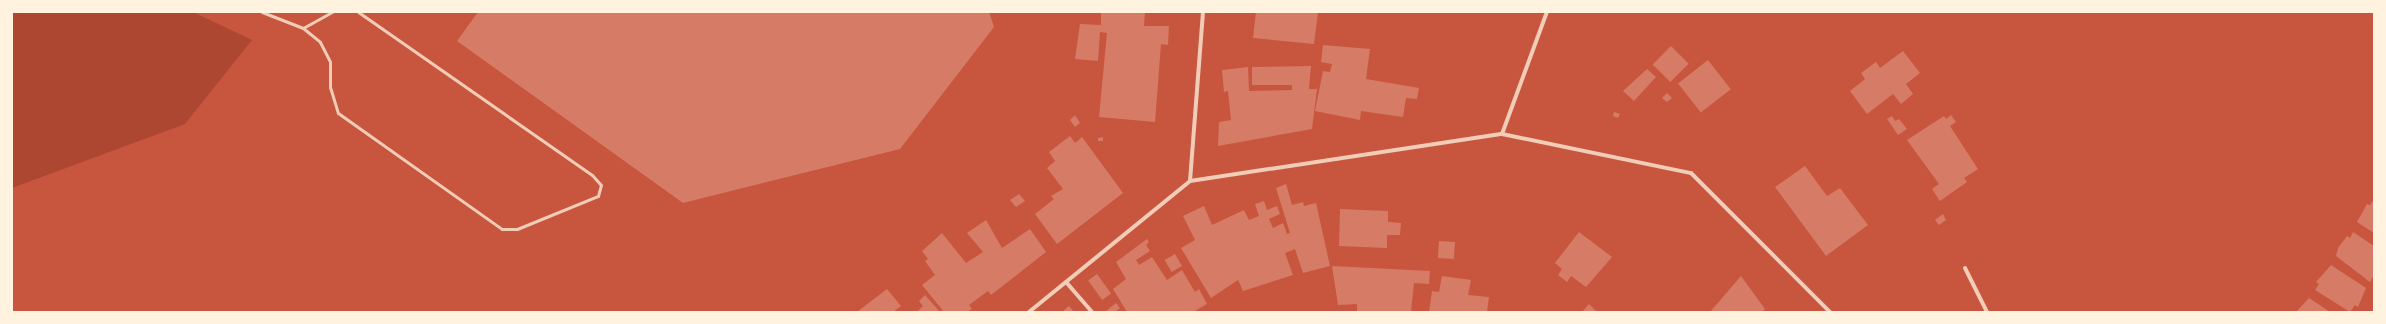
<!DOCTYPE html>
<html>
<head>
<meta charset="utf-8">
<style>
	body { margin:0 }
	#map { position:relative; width:2386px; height:324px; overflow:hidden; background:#c8553d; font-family:Figtree,sans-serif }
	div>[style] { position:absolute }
	.green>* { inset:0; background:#ae4732 }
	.building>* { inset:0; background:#d67c66; transform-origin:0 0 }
	.service>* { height:3px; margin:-1.5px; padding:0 1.5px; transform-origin:1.5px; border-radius:1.5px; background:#f1ccb7 }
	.minor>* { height:4px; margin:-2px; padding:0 2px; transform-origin:2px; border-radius:2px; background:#f1ccb7 }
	span { translate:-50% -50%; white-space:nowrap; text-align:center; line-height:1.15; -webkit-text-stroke:4px #fff3e0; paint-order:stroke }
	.frame { position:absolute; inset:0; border:13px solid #fff3e0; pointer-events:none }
</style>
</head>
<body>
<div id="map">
	<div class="green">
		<i style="clip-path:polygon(12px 12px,193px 12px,252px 40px,185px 124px,12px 188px)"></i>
	</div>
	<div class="building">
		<i style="clip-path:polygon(478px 12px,989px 12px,994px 27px,900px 149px,683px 203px,457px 41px)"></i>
		<i style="clip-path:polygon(1101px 12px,1145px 12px,1144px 26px,1169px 26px,1168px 45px,1161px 44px,1155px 122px,1099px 117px,1107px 33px,1100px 32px,1098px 61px,1075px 59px,1080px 24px,1101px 25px)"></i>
		<i style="clip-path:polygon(1256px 12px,1318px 12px,1314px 44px,1253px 38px)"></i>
		<i style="clip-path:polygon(1323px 45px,1370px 49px,1366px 79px,1419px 88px,1417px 99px,1406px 98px,1403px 117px,1361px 111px,1360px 120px,1315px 111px,1323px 71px,1330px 72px,1332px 64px,1321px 62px)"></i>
		<i style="left:1671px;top:46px;width:25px;height:26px;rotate:45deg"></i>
		<i style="clip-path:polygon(1903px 51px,1920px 73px,1906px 84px,1913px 94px,1901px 104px,1893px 94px,1867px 114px,1850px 91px,1865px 79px,1861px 73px,1876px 62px,1880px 68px)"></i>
		<i style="left:1708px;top:60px;width:37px;height:38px;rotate:52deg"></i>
		<i style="clip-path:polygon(1311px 66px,1309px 89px,1317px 89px,1312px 129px,1218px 146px,1219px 122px,1231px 120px,1228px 91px,1224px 92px,1222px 70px,1248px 67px,1249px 91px,1292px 90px,1292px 85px,1252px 85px,1252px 67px)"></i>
		<i style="clip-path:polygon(1647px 69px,1656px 77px,1634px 101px,1623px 91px)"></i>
		<i style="clip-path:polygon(1667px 93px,1672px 98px,1667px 102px,1662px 98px)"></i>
		<i style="clip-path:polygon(1614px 112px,1620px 114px,1618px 118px,1613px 116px)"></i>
		<i style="clip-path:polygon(1075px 115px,1080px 123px,1075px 127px,1070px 120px)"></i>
		<i style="clip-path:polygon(1951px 115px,1956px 122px,1950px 126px,1978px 169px,1964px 178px,1967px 182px,1940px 201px,1932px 189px,1939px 184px,1907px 140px,1944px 116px,1946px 119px)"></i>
		<i style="clip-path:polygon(1892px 116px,1895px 121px,1899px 119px,1907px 129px,1898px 135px,1887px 119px)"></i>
		<i style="clip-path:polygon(1070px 136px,1075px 143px,1082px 137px,1123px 193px,1057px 244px,1035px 214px,1054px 199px,1051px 196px,1063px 189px,1047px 168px,1055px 161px,1049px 152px)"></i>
		<i style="clip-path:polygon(1103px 137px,1103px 141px,1098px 141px,1098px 138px)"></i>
		<i style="clip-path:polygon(1805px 166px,1827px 196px,1840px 188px,1868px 225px,1826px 256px,1775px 187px)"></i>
		<i style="clip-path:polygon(1286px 184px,1292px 205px,1303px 202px,1304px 206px,1316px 203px,1330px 266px,1303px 273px,1295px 249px,1285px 253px,1293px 275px,1243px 291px,1238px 280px,1211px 298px,1181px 248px,1195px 240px,1183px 216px,1204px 206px,1212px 225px,1244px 210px,1249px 220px,1259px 216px,1255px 204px,1264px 201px,1267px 210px,1277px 206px,1280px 214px,1269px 219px,1273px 228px,1283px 223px,1287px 234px,1290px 233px,1276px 188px)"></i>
		<i style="clip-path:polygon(1019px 194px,1025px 201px,1016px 207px,1010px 200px)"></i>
		<i style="clip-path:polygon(2374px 199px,2374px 233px,2357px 222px,2367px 204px,2370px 205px)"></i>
		<i style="clip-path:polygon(1340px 209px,1388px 211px,1388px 222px,1401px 223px,1400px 235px,1387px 235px,1387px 248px,1339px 246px)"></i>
		<i style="clip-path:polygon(1943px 214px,1946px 220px,1939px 225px,1935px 220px)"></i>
		<i style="clip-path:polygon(986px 220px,1002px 248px,1030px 229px,1046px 252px,991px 295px,988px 291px,969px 305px,972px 309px,967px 312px,944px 312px,922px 285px,935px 275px,925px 261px,928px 259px,922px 251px,942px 233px,966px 263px,983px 252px,967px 233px)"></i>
		<i style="clip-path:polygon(1579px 232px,1612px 257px,1586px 287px,1571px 276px,1567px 282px,1558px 275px,1562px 269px,1555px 263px)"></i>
		<i style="clip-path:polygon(2353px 232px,2374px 246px,2374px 275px,2370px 282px,2336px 256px,2338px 248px,2347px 236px,2350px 238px)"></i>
		<i style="clip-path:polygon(1147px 239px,1149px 242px,1146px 245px,1150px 251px,1136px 260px,1139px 265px,1152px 257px,1167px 280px,1182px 270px,1195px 292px,1199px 289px,1207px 304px,1193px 312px,1127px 312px,1113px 289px,1126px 279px,1116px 262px)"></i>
		<i style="left:1439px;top:241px;width:16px;height:17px;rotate:4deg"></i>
		<i style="left:1175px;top:254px;width:14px;height:12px;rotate:60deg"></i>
		<i style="clip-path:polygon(2331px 265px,2366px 288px,2358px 307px,2355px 305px,2350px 312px,2315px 290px,2319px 284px,2316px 282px)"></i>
		<i style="clip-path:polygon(1332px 266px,1430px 271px,1429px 284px,1414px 283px,1411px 312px,1357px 312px,1357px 304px,1338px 305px)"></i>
		<i style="left:1097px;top:274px;width:24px;height:11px;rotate:54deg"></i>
		<i style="clip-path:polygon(1442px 276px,1471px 280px,1468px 295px,1489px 297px,1487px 312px,1429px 312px,1432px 291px,1439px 292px)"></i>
		<i style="clip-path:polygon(1741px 276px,1765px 309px,1762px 312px,1710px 312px)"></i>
		<i style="clip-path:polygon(887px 289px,901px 306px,893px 312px,857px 312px)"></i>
		<i style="clip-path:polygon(925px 295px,940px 312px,917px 312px,923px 306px,919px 301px)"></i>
		<i style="clip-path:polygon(2309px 298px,2330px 312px,2296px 312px)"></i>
		<i style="clip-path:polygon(1116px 303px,1120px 308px,1115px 312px,1105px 312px)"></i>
		<i style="clip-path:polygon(1589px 304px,1597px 312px,1582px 312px)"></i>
		<i style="clip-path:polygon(1069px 306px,1074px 312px,1062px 312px)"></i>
	</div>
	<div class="service">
		<i style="left:262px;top:12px;width:44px;rotate:21.3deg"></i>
		<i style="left:303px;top:28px;width:22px;rotate:39deg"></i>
		<i style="left:320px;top:42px;width:22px;rotate:63deg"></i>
		<i style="left:330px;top:62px;width:25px;rotate:90deg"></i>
		<i style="left:330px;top:87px;width:27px;rotate:73deg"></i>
		<i style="left:338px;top:113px;width:201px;rotate:35.3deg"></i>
		<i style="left:502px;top:229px;width:15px"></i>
		<i style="left:517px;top:229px;width:87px;rotate:-22.2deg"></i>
		<i style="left:598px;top:196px;width:11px;rotate:-75deg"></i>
		<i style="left:601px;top:185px;width:13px;rotate:-132deg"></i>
		<i style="left:592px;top:175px;width:285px;rotate:-145.1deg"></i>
		<i style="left:303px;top:28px;width:33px;rotate:-29deg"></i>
	</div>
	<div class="minor">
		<i style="left:1502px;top:134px;width:130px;rotate:-69.8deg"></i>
		<i style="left:1190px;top:181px;width:316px;rotate:-8.6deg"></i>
		<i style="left:1502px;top:134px;width:193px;rotate:11.7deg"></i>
		<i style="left:1691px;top:173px;width:197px;rotate:45deg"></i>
		<i style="left:1190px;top:181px;width:169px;rotate:-85.6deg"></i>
		<i style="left:1965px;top:268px;width:49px;rotate:63.4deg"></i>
		<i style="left:1066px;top:282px;width:40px;rotate:49deg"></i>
		<i style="left:1029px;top:312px;width:208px;rotate:-39.1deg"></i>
	</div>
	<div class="frame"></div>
</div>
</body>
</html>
